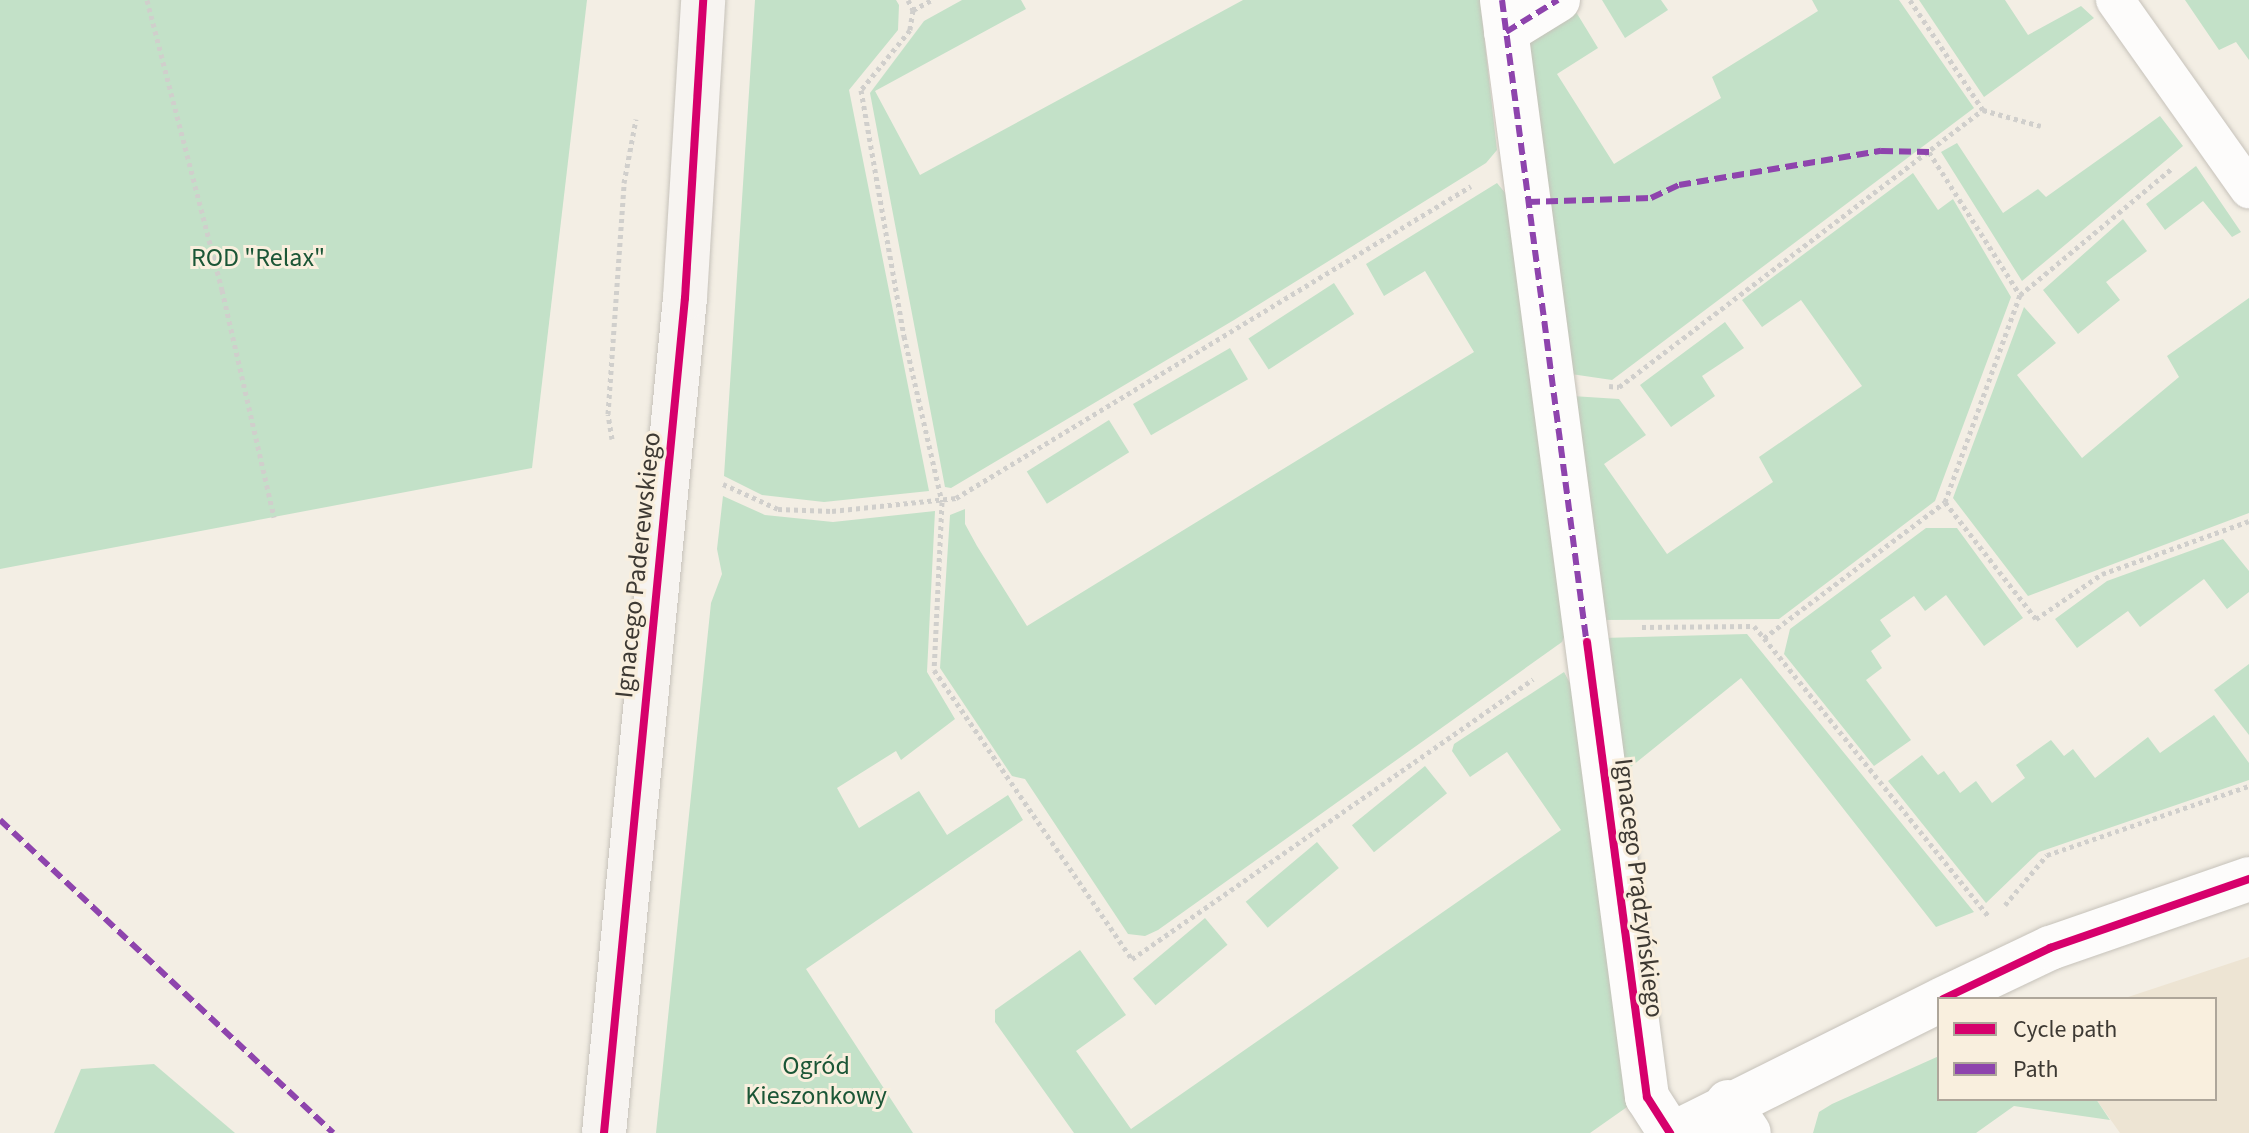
<!DOCTYPE html>
<html>
<head>
<meta charset="utf-8">
<style>
	body { margin:0 }
	#map { position:relative; width:2249px; height:1133px; overflow:hidden; background:#f3eee4; font-family:"Source Sans 3",sans-serif }
	div>[style] { position:absolute }
	.built>* { inset:0; background:#ede4d3 }
	.green>* { inset:0; background:#c3e1c8; transform-origin:0 0 }
	.path>* { height:5px; margin-top:-2.5px; transform-origin:0; background:repeating-linear-gradient(90deg,#d0cfcc 0 4px,transparent 0 8px) }
	.roads { filter:drop-shadow(0 0 2px #c6c2ba) drop-shadow(0 0 2px #c6c2ba) }
	.lane>* { height:38px; margin:-19px; padding:0 19px; transform-origin:19px; border-radius:19px; background:#fdfcfb }
	.street>* { height:44px; margin:-22px; padding:0 22px; transform-origin:22px; border-radius:22px; background:#fdfcfb }
	.secondary>* { height:44px; margin:-22px; padding:0 22px; transform-origin:22px; border-radius:22px; background:#f7f4f1 }
	.quiet>* { height:6px; margin-top:-3px; transform-origin:0; background:repeating-linear-gradient(90deg,#8e44ad 0 12px,transparent 0 18px) }
	.cycleway>* { height:8px; margin:-4px; padding:0 4px; transform-origin:4px; border-radius:4px; background:#d6006c }
	span { translate:-50% -50%; white-space:nowrap; text-align:center; line-height:1.15; -webkit-text-stroke:6px #f9efde; paint-order:stroke }
	.park-label { font-size:26px; color:#1b5636 }
	.street-label { font-size:26px; color:#3d3933 }
	.legend { position:absolute; left:1937px; top:997px; width:280px; height:104px; box-sizing:border-box; background:#f9efde; border:2px solid #aea69a; margin:0; padding:10px 14px; list-style:none; font-size:24px; color:#3d3933 }
	.legend li { display:flex; align-items:center; gap:16px; height:40px }
	.legend b { width:40px; border:2px solid #aea69a }
</style>
</head>
<body>
<div id="map">
	<div class="built">
		<i style="clip-path:polygon(2249px 957px,2249px 1133px,2120px 1133px,2096px 1099px,2215px 1099px,2215px 999px,2122px 999px)"></i>
	</div>
	<div class="green">
		<i style="clip-path:polygon(0 0,587px 0,532px 468px,0 569px)"></i>
		<i style="clip-path:polygon(755px 0,896px 0,899px 5px,898px 30px,849px 90px,929px 491px,824px 502px,762px 495px,724px 476px)"></i>
		<i style="clip-path:polygon(962px 0,1021px 0,1026px 9px,875px 91px,920px 175px,1243px 0,1480px 0,1497px 150px,1486px 163px,1234px 320px,951px 488px,945px 487px,870px 93px,924px 21px)"></i>
		<i style="clip-path:polygon(1602px 0,1661px 0,1668px 10px,1625px 38px)"></i>
		<i style="clip-path:polygon(1812px 0,1899px 0,1974px 108px,1612px 380px,1571px 374px,1527px 43px,1573px 7px,1598px 48px,1557px 74px,1614px 164px,1721px 98px,1712px 77px,1818px 11px)"></i>
		<i style="clip-path:polygon(1919px 0,2005px 0,2028px 35px,2081px 6px,2094px 18px,1984px 97px)"></i>
		<i style="clip-path:polygon(2185px 0,2249px 0,2249px 60px,2236px 42px,2219px 50px)"></i>
		<i style="clip-path:polygon(2160px 116px,2183px 146px,2022px 281px,1941px 152px,1957px 143px,2003px 213px,2038px 189px,2046px 197px)"></i>
		<i style="clip-path:polygon(2196px 166px,2241px 232px,2232px 237px,2203px 201px,2165px 230px,2146px 204px)"></i>
		<i style="clip-path:polygon(1913px 173px,1938px 210px,1953px 199px,2011px 297px,1935px 501px,1779px 619px,1602px 620px,1572px 396px,1619px 399px,1646px 435px,1604px 464px,1667px 554px,1773px 482px,1759px 457px,1862px 386px,1801px 300px,1762px 327px,1742px 300px)"></i>
		<i style="clip-path:polygon(1497px 183px,1506px 194px,1566px 632px,1562px 642px,1158px 930px,1145px 936px,1128px 934px,1025px 779px,1012px 776px,940px 668px,950px 515px,965px 509px,965px 524px,977px 546px,1027px 626px,1474px 352px,1425px 271px,1384px 296px,1366px 264px)"></i>
		<i style="clip-path:polygon(2123px 219px,2147px 251px,2106px 282px,2120px 300px,2078px 334px,2043px 290px)"></i>
		<i style="left:1334px;top:283px;width:37px;height:102px;rotate:57deg"></i>
		<i style="clip-path:polygon(2249px 298px,2249px 513px,2028px 596px,1953px 498px,2024px 307px,2056px 343px,2017px 375px,2082px 458px,2179px 377px,2167px 356px)"></i>
		<i style="clip-path:polygon(1725px 322px,1744px 348px,1702px 376px,1715px 396px,1671px 427px,1640px 385px)"></i>
		<i style="left:1230px;top:348px;width:36px;height:112px;rotate:60deg"></i>
		<i style="left:1109px;top:420px;width:38px;height:97px;rotate:58deg"></i>
		<i style="clip-path:polygon(723px 496px,765px 515px,833px 522px,935px 511px,927px 672px,955px 719px,901px 760px,896px 751px,837px 788px,859px 828px,919px 791px,947px 835px,1008px 795px,1023px 820px,806px 969px,913px 1133px,656px 1133px,711px 603px,722px 574px,717px 549px)"></i>
		<i style="clip-path:polygon(1926px 528px,1957px 528px,2023px 618px,1984px 646px,1946px 595px,1925px 611px,1914px 596px,1880px 620px,1891px 636px,1871px 651px,1882px 668px,1866px 680px,1911px 740px,1874px 766px,1784px 654px,1790px 629px)"></i>
		<i style="clip-path:polygon(2223px 539px,2249px 571px,2249px 592px,2227px 609px,2204px 579px,2140px 627px,2128px 611px,2077px 648px,2055px 619px,2107px 581px)"></i>
		<i style="clip-path:polygon(1747px 634px,1974px 912px,1936px 927px,1741px 678px,1622px 774px,1603px 638px)"></i>
		<i style="clip-path:polygon(2249px 664px,2249px 735px,2214px 690px)"></i>
		<i style="clip-path:polygon(1564px 672px,1572px 687px,1627px 1107px,1590px 1133px,1074px 1133px,995px 1022px,995px 1010px,1080px 950px,1126px 1015px,1076px 1051px,1131px 1129px,1561px 830px,1507px 752px,1470px 777px,1452px 751px,1454px 744px)"></i>
		<i style="clip-path:polygon(2214px 715px,2249px 763px,2249px 780px,2039px 852px,1986px 903px,1888px 781px,1922px 755px,1938px 775px,1944px 771px,1960px 793px,1976px 781px,1992px 803px,2025px 778px,2016px 765px,2051px 740px,2064px 756px,2073px 749px,2095px 778px,2148px 737px,2160px 753px)"></i>
		<i style="left:1425px;top:766px;width:35px;height:94px;rotate:51deg"></i>
		<i style="left:1317px;top:842px;width:34px;height:93px;rotate:50deg"></i>
		<i style="left:1205px;top:918px;width:35px;height:94px;rotate:50deg"></i>
		<i style="clip-path:polygon(1939px 1056px,1939px 1099px,2096px 1099px,2110px 1120px,2014px 1106px,1976px 1133px,1813px 1133px,1819px 1112px,1832px 1104px)"></i>
		<i style="clip-path:polygon(154px 1064px,235px 1133px,54px 1133px,81px 1069px)"></i>
	</div>
	<div class="path">
		<i style="left:147px;top:0;width:300px;rotate:75.5deg"></i>
		<i style="left:222px;top:290px;width:233px;rotate:77.1deg"></i>
		<i style="left:908px;top:0;width:11px;rotate:63deg"></i>
		<i style="left:913px;top:10px;width:20px;rotate:99deg"></i>
		<i style="left:910px;top:30px;width:77px;rotate:129.2deg"></i>
		<i style="left:861px;top:90px;width:250px;rotate:80.1deg"></i>
		<i style="left:904px;top:336px;width:170px;rotate:77.1deg"></i>
		<i style="left:942px;top:502px;width:168px;rotate:92.7deg"></i>
		<i style="left:934px;top:670px;width:350px;rotate:55.6deg"></i>
		<i style="left:1132px;top:959px;width:489px;rotate:-34.9deg"></i>
		<i style="left:913px;top:10px;width:21px;rotate:-28deg"></i>
		<i style="left:1983px;top:110px;width:60px;rotate:15.4deg"></i>
		<i style="left:1929px;top:152px;width:169px;rotate:57.5deg"></i>
		<i style="left:1609px;top:386px;width:10px;rotate:6deg"></i>
		<i style="left:1619px;top:387px;width:457px;rotate:-37.3deg"></i>
		<i style="left:1983px;top:110px;width:132px;rotate:-123.6deg"></i>
		<i style="left:612px;top:439px;width:25px;rotate:-99deg"></i>
		<i style="left:608px;top:414px;width:232px;rotate:-86deg"></i>
		<i style="left:624px;top:183px;width:65px;rotate:-79.4deg"></i>
		<i style="left:723px;top:484px;width:60px;rotate:24.4deg"></i>
		<i style="left:778px;top:509px;width:54px;rotate:2.1deg"></i>
		<i style="left:832px;top:511px;width:125px;rotate:-6deg"></i>
		<i style="left:956px;top:498px;width:602px;rotate:-31.21deg"></i>
		<i style="left:1945px;top:502px;width:148px;rotate:52.1deg"></i>
		<i style="left:2036px;top:619px;width:80px;rotate:-34.3deg"></i>
		<i style="left:2102px;top:574px;width:156px;rotate:-19.8deg"></i>
		<i style="left:1642px;top:627px;width:112px;rotate:-0.5deg"></i>
		<i style="left:1754px;top:626px;width:16px;rotate:50deg"></i>
		<i style="left:1764px;top:638px;width:226px;rotate:-36.9deg"></i>
		<i style="left:1945px;top:502px;width:220px;rotate:-70.1deg"></i>
		<i style="left:2020px;top:295px;width:197px;rotate:-39.8deg"></i>
		<i style="left:1764px;top:638px;width:358px;rotate:51.1deg"></i>
		<i style="left:2005px;top:905px;width:65px;rotate:-50deg"></i>
		<i style="left:2047px;top:855px;width:213px;rotate:-18.9deg"></i>
	</div>
	<div class="roads">
		<div class="lane">
			<i style="left:2115px;top:0;width:232px;rotate:54.7deg"></i>
		</div>
		<div class="street">
			<i style="left:1502px;top:0;width:1107px;rotate:82.47deg"></i>
			<i style="left:1647px;top:1097px;width:43px;rotate:57.4deg"></i>
			<i style="left:1506px;top:32px;width:61px;rotate:-31.6deg"></i>
			<i style="left:1943px;top:999px;width:119px;rotate:-25.5deg"></i>
			<i style="left:2050px;top:948px;width:211px;rotate:-19.1deg"></i>
			<i style="left:1728px;top:1102px;width:37px;rotate:56deg"></i>
			<i style="left:1674px;top:1133px;width:296px;rotate:-26.5deg"></i>
		</div>
		<div class="secondary">
			<i style="left:604px;top:1133px;width:839px;rotate:-84.46deg"></i>
			<i style="left:685px;top:298px;width:299px;rotate:-86.5deg"></i>
		</div>
	</div>
	<div class="quiet">
		<i style="left:1502px;top:0;width:652px;rotate:82.5deg"></i>
		<i style="left:1506px;top:32px;width:61px;rotate:-31.6deg"></i>
		<i style="left:1528px;top:202px;width:123px;rotate:-1.9deg"></i>
		<i style="left:1651px;top:198px;width:31px;rotate:-25deg"></i>
		<i style="left:1679px;top:185px;width:205px;rotate:-9.6deg"></i>
		<i style="left:1881px;top:151px;width:48px;rotate:1.2deg"></i>
		<i style="left:0;top:820px;width:457px;rotate:43.2deg"></i>
	</div>
	<div class="cycleway">
		<i style="left:1587px;top:642px;width:459px;rotate:82.5deg"></i>
		<i style="left:1647px;top:1097px;width:43px;rotate:57.4deg"></i>
		<i style="left:1943px;top:999px;width:119px;rotate:-25.5deg"></i>
		<i style="left:2050px;top:948px;width:211px;rotate:-19.1deg"></i>
		<i style="left:604px;top:1133px;width:839px;rotate:-84.46deg"></i>
		<i style="left:685px;top:298px;width:299px;rotate:-86.5deg"></i>
	</div>
	<div class="park-label">
		<span style="left:258px;top:258px">ROD "Relax"</span>
		<span style="left:816px;top:1081px">Ogród<br>Kieszonkowy</span>
	</div>
	<div class="street-label">
		<span style="left:638px;top:565px;rotate:-84deg">Ignacego Paderewskiego</span>
		<span style="left:1639px;top:888px;rotate:83deg">Ignacego Prądzyńskiego</span>
	</div>
	<ul class="legend">
	<li><b style="height:10px;background:#d6006c"></b>Cycle path</li>
	<li><b style="height:10px;background:#8e44ad"></b>Path</li>
	</ul>
</div>
</body>
</html>
